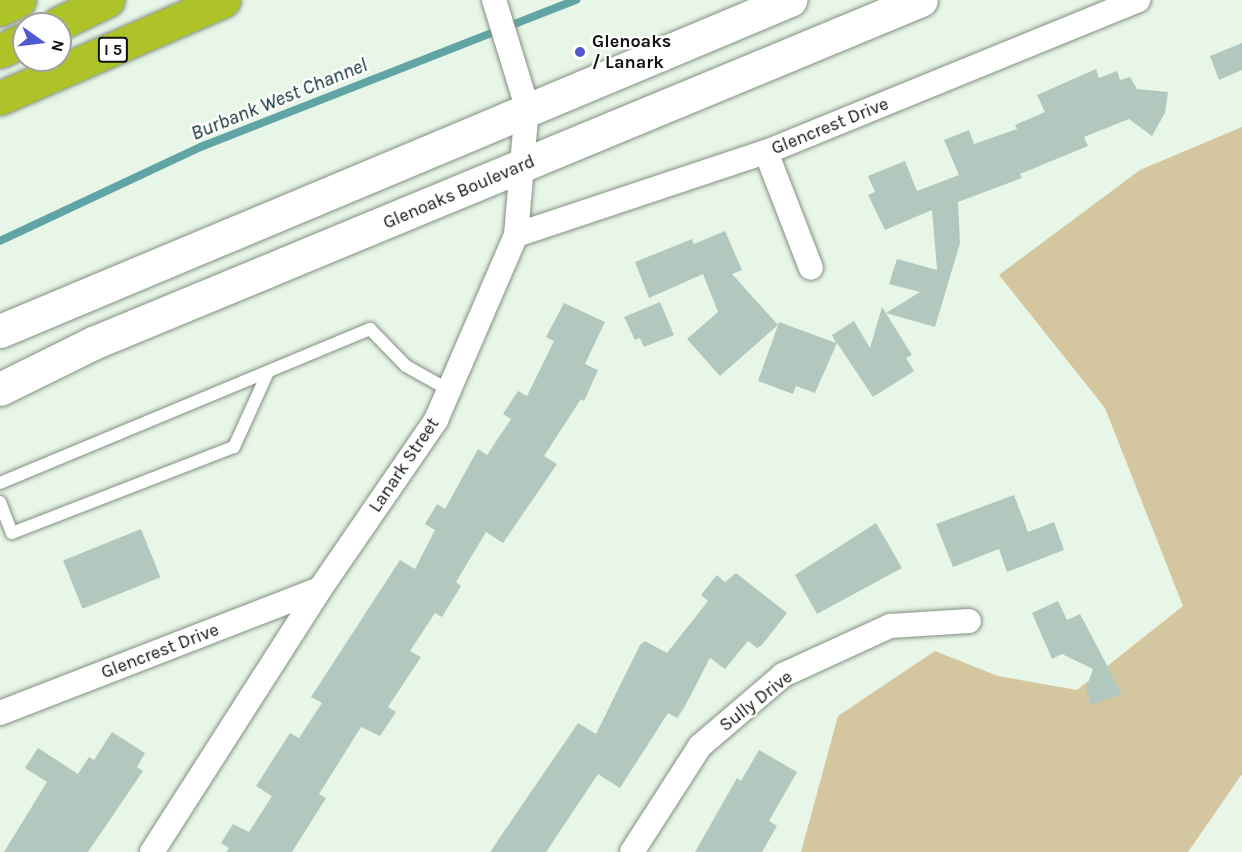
<!DOCTYPE html>
<html>
<head>
<meta charset="utf-8">
<style>
	body { margin:0 }
	#map { position:relative; width:1242px; height:852px; overflow:hidden; background:#e7f6e6; font-family:Karla,sans-serif }
	div>[style] { position:absolute }
	.green>* { inset:0; background:#d4c7a0 }
	.stream>* { height:8px; margin:-4px; padding:0 4px; transform-origin:4px; border-radius:4px; background:#61a4a5 }
	.building>* { inset:0; background:#b2c8bf; transform-origin:0 0 }
	.roads { filter:drop-shadow(0 0 2px #839082) drop-shadow(0 0 2px #839082) }
	.service>* { height:12px; margin:-6px; padding:0 6px; transform-origin:6px; border-radius:6px; background:#fff }
	.minor>* { height:24px; margin:-12px; padding:0 12px; transform-origin:12px; border-radius:12px; background:#fff }
	.secondary>* { height:33px; margin:-16.5px; padding:0 16.5px; transform-origin:16.5px; border-radius:16.5px; background:#fff }
	.motorway>* { height:33px; margin:-16.5px; padding:0 16.5px; transform-origin:16.5px; border-radius:16.5px; background:#adc327 }
	.dots>* { width:16px; height:16px; translate:-50% -50%; box-sizing:border-box; border:3px solid #fff; border-radius:50% }
	span { translate:-50% -50%; white-space:nowrap; text-align:center; line-height:1.15; -webkit-text-stroke:4.5px #fff; paint-order:stroke }
	.shield-label span { padding:2px 4px; background:#fff; border:2px solid; border-radius:4px; -webkit-text-stroke-width:0 }
	.shield-label { font-size:16px; color:#0f140f; font-weight:700 }
	.poi-label { font-size:18px; color:#0f140f; font-weight:700 }
	.left { translate:0 -50%; text-align:left }
	.street-label { font-size:18px; color:#0f140f }
	.water-label { font-size:20px; color:#0d3030; font-style:italic }
	.north { position:absolute; left:12px; top:12px; width:60px; height:60px; box-sizing:border-box; background:#fff; border:2px solid #9fa19f; border-radius:50%; rotate:104deg; font-size:16px; font-weight:700; line-height:24px; text-align:center; color:#0f140f }
	.north::after { content:''; display:block; margin:auto; width:21px; height:27px; background:#525ad0; clip-path:polygon(50% 0,100% 100%,50% 72%,0 100%) }
</style>
</head>
<body>
<div id="map">
	<div class="green">
		<i style="clip-path:polygon(1242px 127px,1242px 774px,1188px 852px,801px 852px,838px 716px,935px 651px,998px 676px,1077px 690px,1183px 606px,1105px 408px,999px 275px,1140px 170px)"></i>
	</div>
	<div class="stream">
		<i style="left:0;top:241px;width:224px;rotate:-25.1deg"></i>
		<i style="left:203px;top:146px;width:401px;rotate:-21.4deg"></i>
	</div>
	<div class="building">
		<i style="clip-path:polygon(1242px 43px,1242px 70px,1219px 80px,1210px 56px)"></i>
		<i style="clip-path:polygon(1096px 69px,1099px 78px,1117px 71px,1120px 80px,1130px 77px,1137px 89px,1168px 92px,1165px 113px,1152px 136px,1129px 119px,1084px 137px,1088px 146px,1020px 174px,1022px 178px,958px 202px,960px 243px,935px 327px,886px 313px,920px 292px,889px 284px,897px 259px,937px 270px,932px 210px,885px 230px,868px 195px,875px 192px,868px 176px,905px 161px,917px 191px,959px 175px,944px 140px,969px 130px,974px 144px,1017px 129px,1015px 125px,1045px 112px,1037px 95px)"></i>
		<i style="clip-path:polygon(725px 231px,742px 270px,732px 274px,778px 325px,779px 322px,836px 343px,832px 335px,854px 321px,870px 348px,882px 307px,912px 355px,906px 358px,914px 371px,873px 397px,837px 343px,815px 393px,796px 386px,793px 394px,758px 381px,778px 325px,720px 376px,687px 339px,718px 312px,703px 274px,649px 298px,635px 262px,692px 239px,694px 244px)"></i>
		<i style="clip-path:polygon(660px 302px,674px 335px,644px 347px,640px 338px,635px 340px,624px 317px)"></i>
		<i style="clip-path:polygon(564px 303px,605px 322px,585px 364px,598px 370px,584px 401px,581px 399px,544px 456px,557px 464px,503px 543px,486px 532px,456px 582px,461px 586px,442px 617px,435px 613px,410px 651px,421px 657px,388px 707px,396px 712px,380px 736px,361px 727px,319px 794px,326px 798px,292px 852px,226px 852px,229px 848px,221px 843px,233px 824px,249px 832px,272px 796px,256px 786px,290px 733px,299px 738px,322px 703px,311px 697px,400px 560px,415px 569px,435px 530px,425px 524px,437px 504px,445px 509px,478px 449px,487px 455px,511px 419px,503px 414px,518px 391px,527px 396px,554px 341px,546px 337px)"></i>
		<i style="clip-path:polygon(1014px 495px,1028px 532px,1054px 522px,1064px 550px,1007px 572px,999px 549px,953px 567px,936px 524px)"></i>
		<i style="clip-path:polygon(876px 523px,902px 568px,817px 614px,795px 575px)"></i>
		<i style="left:141px;top:529px;width:52px;height:84px;rotate:68deg"></i>
		<i style="clip-path:polygon(736px 573px,787px 613px,762px 645px,757px 648px,748px 641px,725px 669px,710px 658px,684px 708px,677px 718px,668px 713px,620px 788px,598px 774px,546px 852px,490px 852px,578px 723px,596px 734px,640px 645px,645px 641px,667px 653px,708px 601px,701px 595px,717px 575px,725px 582px)"></i>
		<i style="clip-path:polygon(1058px 601px,1067px 620px,1080px 614px,1122px 694px,1091px 705px,1086px 689px,1093px 669px,1062px 654px,1052px 659px,1032px 613px)"></i>
		<i style="clip-path:polygon(112px 732px,145px 753px,137px 767px,143px 771px,88px 852px,4px 852px,47px 782px,25px 768px,38px 748px,78px 774px,89px 757px,94px 760px)"></i>
		<i style="clip-path:polygon(759px 750px,797px 772px,769px 821px,777px 826px,762px 852px,695px 852px,737px 778px,741px 781px)"></i>
	</div>
	<div class="roads">
		<div class="service">
			<i style="left:0;top:483px;width:401px;rotate:-22.6deg"></i>
			<i style="left:370px;top:329px;width:52px;rotate:45.8deg"></i>
			<i style="left:406px;top:366px;width:49px;rotate:29.2deg"></i>
			<i style="left:0;top:502px;width:33px;rotate:69deg"></i>
			<i style="left:12px;top:533px;width:238px;rotate:-21.2deg"></i>
			<i style="left:234px;top:447px;width:82px;rotate:-65.6deg"></i>
		</div>
		<div class="minor">
			<i style="left:766px;top:152px;width:124px;rotate:68.8deg"></i>
			<i style="left:516px;top:235px;width:263px;rotate:-18.4deg"></i>
			<i style="left:766px;top:152px;width:402px;rotate:-22.2deg"></i>
			<i style="left:0;top:713px;width:343px;rotate:-21.2deg"></i>
			<i style="left:152px;top:852px;width:312px;rotate:-57.4deg"></i>
			<i style="left:320px;top:589px;width:205px;rotate:-55.5deg"></i>
			<i style="left:436px;top:420px;width:202px;rotate:-66.6deg"></i>
			<i style="left:516px;top:235px;width:128px;rotate:-85.1deg"></i>
			<i style="left:527px;top:107px;width:112px;rotate:-107.1deg"></i>
			<i style="left:632px;top:852px;width:126px;rotate:-57.3deg"></i>
			<i style="left:700px;top:746px;width:109px;rotate:-40.5deg"></i>
			<i style="left:783px;top:675px;width:118px;rotate:-24.6deg"></i>
			<i style="left:890px;top:626px;width:79px;rotate:-3.6deg"></i>
		</div>
		<div class="secondary">
			<i style="left:0;top:331px;width:857px;rotate:-22.73deg"></i>
			<i style="left:0;top:389px;width:104px;rotate:-26.3deg"></i>
			<i style="left:93px;top:343px;width:896px;rotate:-22.5deg"></i>
		</div>
		<div class="motorway">
			<i style="left:0;top:9px;width:21px;rotate:-25deg"></i>
			<i style="left:58px;top:24px;width:55px;rotate:-25.6deg"></i>
			<i style="left:0;top:51px;width:26px;rotate:-25deg"></i>
			<i style="left:0;top:98px;width:244px;rotate:-23.6deg"></i>
		</div>
	</div>
	<div class="dots">
		<i style="left:580px;top:52px;background:#525ad0"></i>
	</div>
	<div class="shield-label">
		<span style="left:113px;top:50px">I 5</span>
	</div>
	<div class="poi-label">
		<span class="left" style="left:592px;top:52px">Glenoaks<br>/ Lanark</span>
	</div>
	<div class="street-label">
		<span style="left:830px;top:126px;rotate:-22deg">Glencrest Drive</span>
		<span style="left:459px;top:192px;rotate:-23deg">Glenoaks Boulevard</span>
		<span style="left:404px;top:465px;rotate:-56deg">Lanark Street</span>
		<span style="left:160px;top:651px;rotate:-21deg">Glencrest Drive</span>
		<span style="left:756px;top:701px;rotate:-38deg">Sully Drive</span>
	</div>
	<div class="water-label">
		<span style="left:279px;top:99px;rotate:-22deg">Burbank West Channel</span>
	</div>
	<div class="north">N</div>
</div>
</body>
</html>
